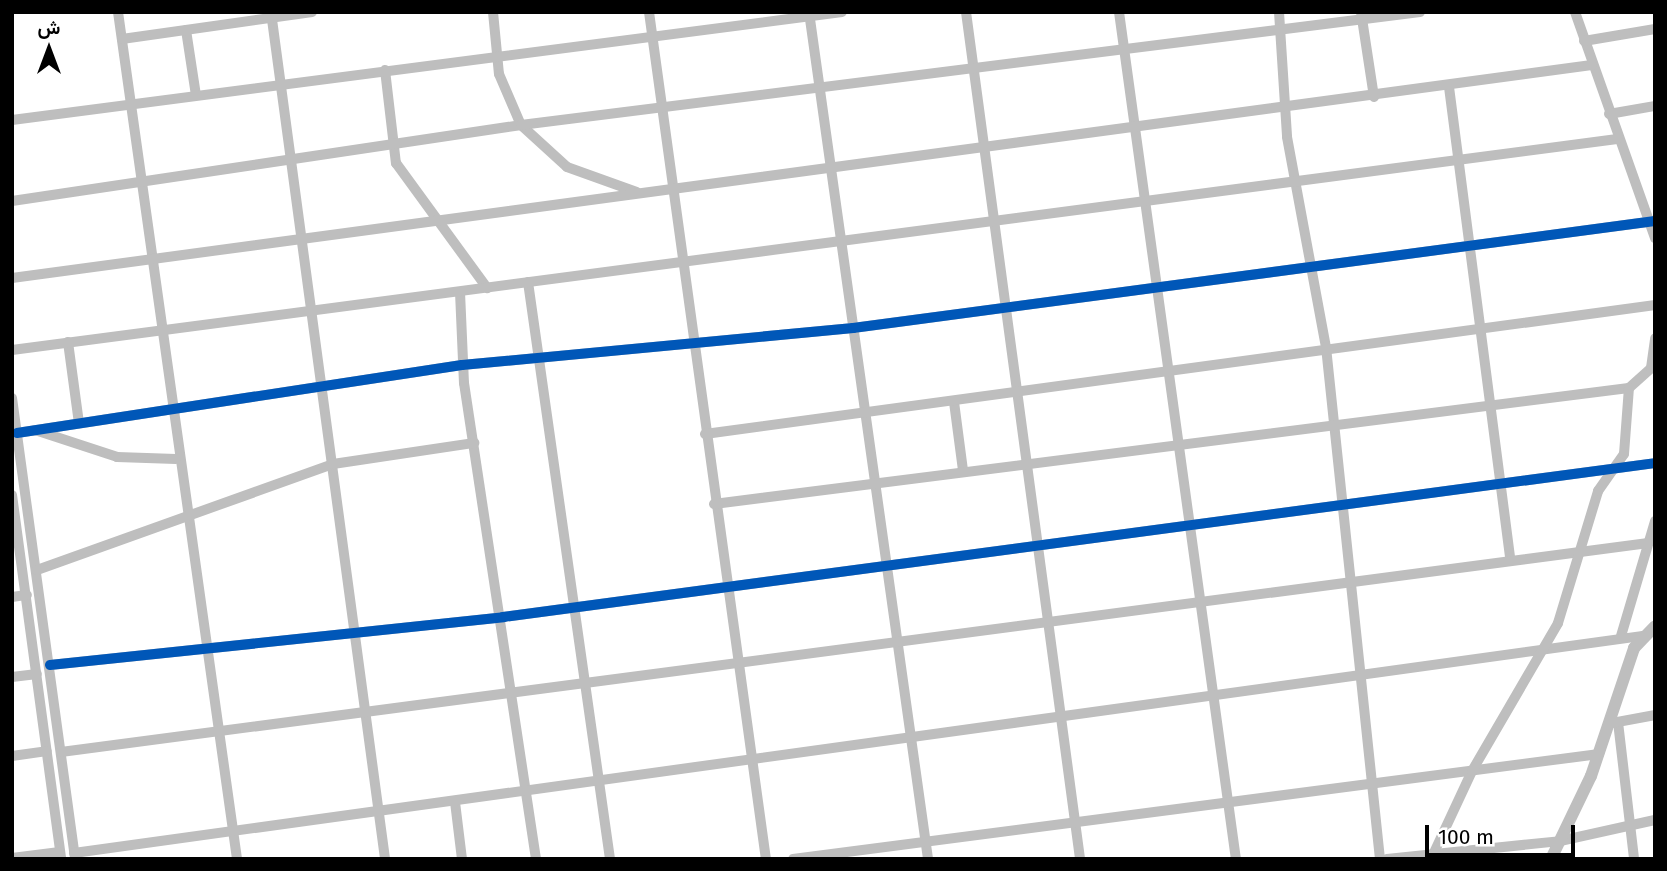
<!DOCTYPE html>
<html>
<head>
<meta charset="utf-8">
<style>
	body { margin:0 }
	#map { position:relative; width:1667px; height:871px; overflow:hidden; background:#fff; font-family:"Fira Sans",Vazirmatn,sans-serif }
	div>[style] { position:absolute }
	.minor>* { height:10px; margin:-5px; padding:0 5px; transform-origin:5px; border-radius:5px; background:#bebebe }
	.tertiary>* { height:12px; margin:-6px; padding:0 6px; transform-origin:6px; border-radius:6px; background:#bebebe }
	.cycleway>* { height:10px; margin:-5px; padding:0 5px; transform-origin:5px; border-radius:5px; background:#0057b8 }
	span { translate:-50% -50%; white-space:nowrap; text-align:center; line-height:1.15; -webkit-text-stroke:5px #fff; paint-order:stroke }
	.frame { position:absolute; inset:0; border:14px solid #000; pointer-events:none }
	.north { position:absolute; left:14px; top:14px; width:70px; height:70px; -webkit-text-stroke:5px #fff; paint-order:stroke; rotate:0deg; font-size:19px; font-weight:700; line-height:28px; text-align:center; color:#000 }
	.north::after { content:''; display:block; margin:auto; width:24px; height:32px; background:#000; clip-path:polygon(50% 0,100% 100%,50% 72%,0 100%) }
	.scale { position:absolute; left:1425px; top:825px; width:150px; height:32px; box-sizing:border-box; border:4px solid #000; border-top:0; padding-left:9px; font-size:21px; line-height:24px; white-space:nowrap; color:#000; -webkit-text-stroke:5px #fff; paint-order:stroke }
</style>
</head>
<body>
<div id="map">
	<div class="minor">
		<i style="left:118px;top:12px;width:855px;rotate:82deg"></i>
		<i style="left:271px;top:12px;width:855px;rotate:82.33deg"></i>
		<i style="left:493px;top:12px;width:62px;rotate:84.5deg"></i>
		<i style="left:499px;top:74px;width:56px;rotate:66.7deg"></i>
		<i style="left:521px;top:125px;width:62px;rotate:42.4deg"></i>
		<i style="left:567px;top:167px;width:74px;rotate:19.7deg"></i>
		<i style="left:649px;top:12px;width:855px;rotate:82.14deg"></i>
		<i style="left:809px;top:12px;width:855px;rotate:82deg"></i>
		<i style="left:966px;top:12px;width:855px;rotate:82.33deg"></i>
		<i style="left:1119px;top:12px;width:855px;rotate:82.14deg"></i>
		<i style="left:1279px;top:12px;width:125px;rotate:86.3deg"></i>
		<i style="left:1287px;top:137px;width:214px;rotate:79.5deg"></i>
		<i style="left:1326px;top:347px;width:515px;rotate:83.98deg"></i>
		<i style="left:1361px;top:12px;width:86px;rotate:81.3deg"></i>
		<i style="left:1575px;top:12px;width:240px;rotate:70.5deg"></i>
		<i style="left:186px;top:30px;width:66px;rotate:81.3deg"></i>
		<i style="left:122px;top:39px;width:192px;rotate:-8.1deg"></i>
		<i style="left:1584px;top:41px;width:72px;rotate:-9.6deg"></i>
		<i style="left:385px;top:70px;width:94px;rotate:83.3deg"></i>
		<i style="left:396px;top:163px;width:155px;rotate:53.9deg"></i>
		<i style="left:1449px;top:87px;width:475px;rotate:82.6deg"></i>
		<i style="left:1609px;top:114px;width:47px;rotate:-9.9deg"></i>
		<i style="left:12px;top:120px;width:837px;rotate:-7.41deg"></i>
		<i style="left:12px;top:201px;width:515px;rotate:-8.49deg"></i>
		<i style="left:521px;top:125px;width:906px;rotate:-7.16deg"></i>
		<i style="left:12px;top:278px;width:1594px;rotate:-7.68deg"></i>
		<i style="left:528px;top:282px;width:583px;rotate:81.91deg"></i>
		<i style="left:460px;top:292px;width:91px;rotate:87.5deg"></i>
		<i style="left:464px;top:383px;width:481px;rotate:81.4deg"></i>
		<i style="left:68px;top:342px;width:82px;rotate:82.3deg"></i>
		<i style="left:12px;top:350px;width:1619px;rotate:-7.49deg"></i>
		<i style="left:12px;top:398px;width:464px;rotate:82.2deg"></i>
		<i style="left:954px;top:402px;width:69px;rotate:82.5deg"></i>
		<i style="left:35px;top:430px;width:86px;rotate:18.2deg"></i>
		<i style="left:117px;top:457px;width:59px;rotate:1.9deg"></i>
		<i style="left:17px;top:433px;width:450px;rotate:-8.7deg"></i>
		<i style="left:462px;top:365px;width:393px;rotate:-5.4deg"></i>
		<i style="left:853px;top:328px;width:809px;rotate:-7.6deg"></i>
		<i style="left:705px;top:434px;width:959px;rotate:-7.73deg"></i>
		<i style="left:12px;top:495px;width:367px;rotate:82.3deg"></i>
		<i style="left:714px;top:504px;width:922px;rotate:-7.23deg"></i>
		<i style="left:1629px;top:388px;width:30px;rotate:-42deg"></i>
		<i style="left:1651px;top:368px;width:30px;rotate:-82deg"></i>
		<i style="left:37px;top:570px;width:314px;rotate:-19.7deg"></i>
		<i style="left:333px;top:464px;width:143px;rotate:-8.5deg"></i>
		<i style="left:12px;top:597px;width:15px;rotate:-8deg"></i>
		<i style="left:1621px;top:636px;width:120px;rotate:-73.5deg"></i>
		<i style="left:50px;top:665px;width:456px;rotate:-6deg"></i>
		<i style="left:503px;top:617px;width:1162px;rotate:-7.61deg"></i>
		<i style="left:12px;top:677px;width:25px;rotate:-7deg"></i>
		<i style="left:1618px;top:722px;width:138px;rotate:83.3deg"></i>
		<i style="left:1612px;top:723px;width:44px;rotate:-10.5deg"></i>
		<i style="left:61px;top:752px;width:1601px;rotate:-7.5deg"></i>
		<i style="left:12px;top:756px;width:35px;rotate:-8deg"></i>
		<i style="left:455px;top:802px;width:57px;rotate:83deg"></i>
		<i style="left:74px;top:853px;width:1582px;rotate:-7.88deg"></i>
		<i style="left:12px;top:858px;width:48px;rotate:-7.1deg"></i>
		<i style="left:793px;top:859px;width:813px;rotate:-7.42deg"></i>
		<i style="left:1387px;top:859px;width:174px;rotate:-5.9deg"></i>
		<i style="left:1560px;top:841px;width:97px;rotate:-12.5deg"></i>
		<i style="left:1431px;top:859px;width:97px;rotate:-65deg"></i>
		<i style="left:1472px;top:771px;width:171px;rotate:-59.8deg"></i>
		<i style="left:1558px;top:623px;width:138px;rotate:-73.1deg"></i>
		<i style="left:1598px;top:491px;width:45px;rotate:-54.9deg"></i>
		<i style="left:1624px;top:454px;width:66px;rotate:-85.7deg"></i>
	</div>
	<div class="tertiary">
		<i style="left:1551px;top:859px;width:92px;rotate:-64.3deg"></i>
		<i style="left:1591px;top:776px;width:135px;rotate:-71.4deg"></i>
		<i style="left:1634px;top:648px;width:30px;rotate:-46deg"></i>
	</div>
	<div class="cycleway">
		<i style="left:17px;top:433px;width:450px;rotate:-8.7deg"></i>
		<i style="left:462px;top:365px;width:393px;rotate:-5.4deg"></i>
		<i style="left:853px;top:328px;width:809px;rotate:-7.6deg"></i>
		<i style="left:50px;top:665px;width:456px;rotate:-6deg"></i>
		<i style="left:503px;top:617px;width:1162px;rotate:-7.61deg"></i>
	</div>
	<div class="frame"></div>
	<div class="north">ش</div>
	<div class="scale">100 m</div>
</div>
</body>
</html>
